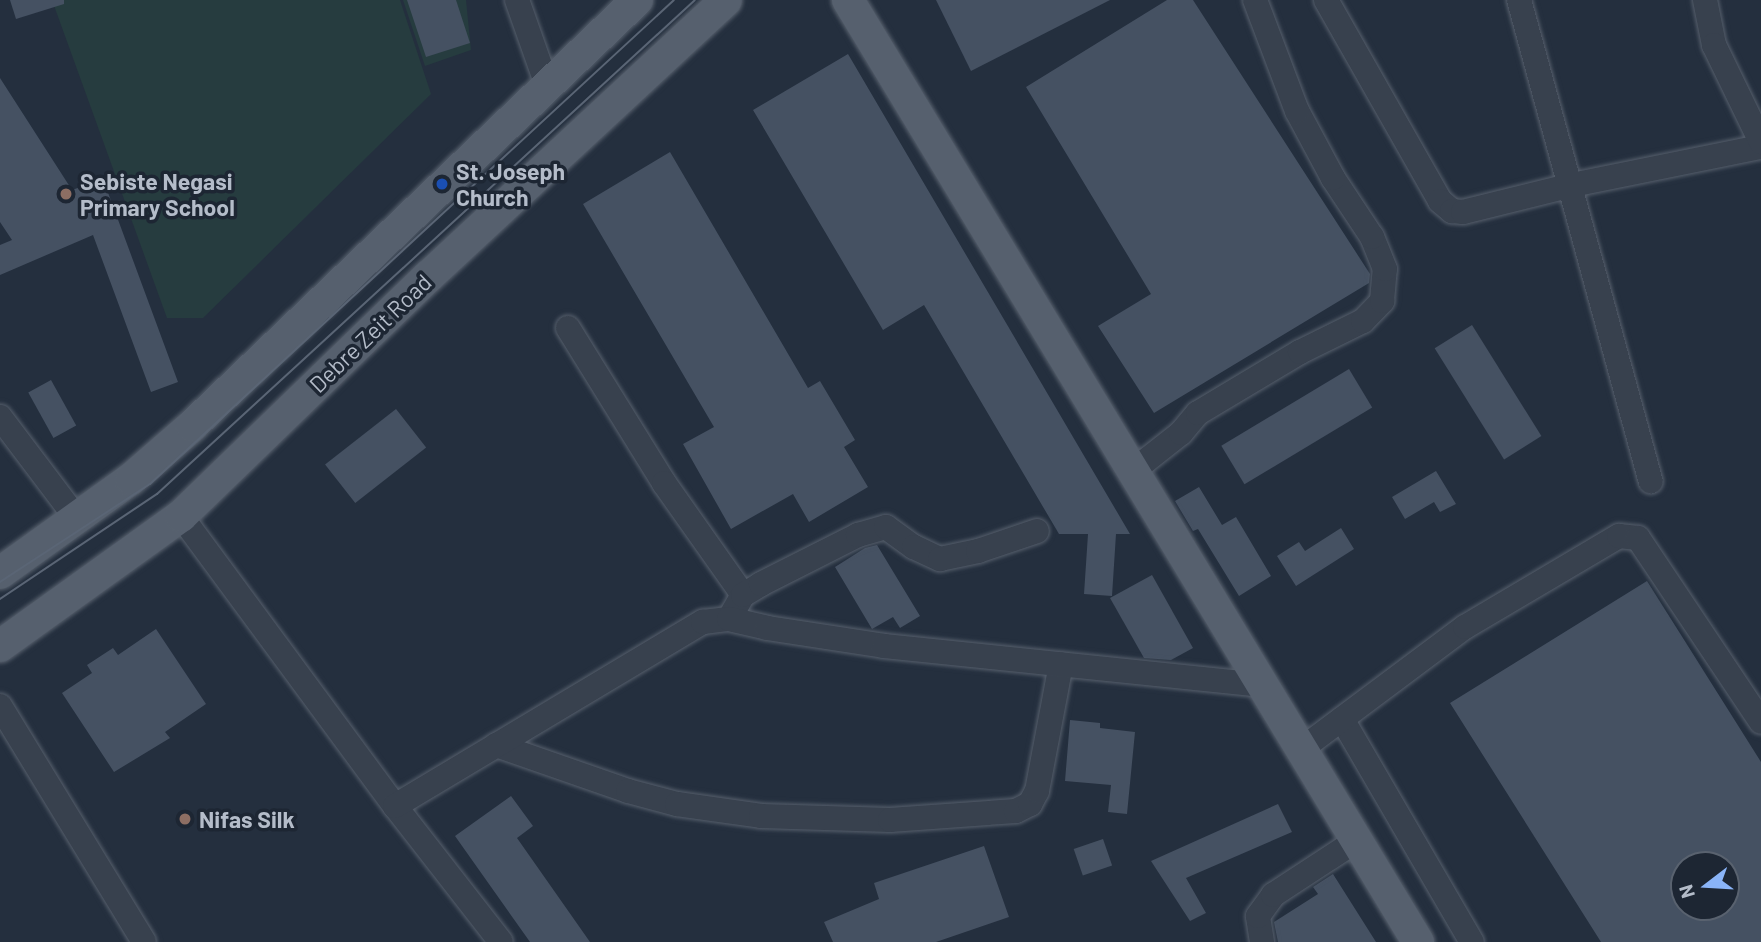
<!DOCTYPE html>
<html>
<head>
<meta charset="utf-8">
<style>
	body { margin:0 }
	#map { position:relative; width:1761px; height:942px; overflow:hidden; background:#242f3e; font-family:Barlow,sans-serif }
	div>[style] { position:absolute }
	.green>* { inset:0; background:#263c3f }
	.building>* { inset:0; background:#455162; transform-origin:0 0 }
	.roads { filter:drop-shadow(0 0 2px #565f6c) drop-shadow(0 0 2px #565f6c) }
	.minor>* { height:24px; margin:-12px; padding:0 12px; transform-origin:12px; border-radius:12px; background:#38414e }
	.major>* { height:32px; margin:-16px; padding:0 16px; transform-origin:16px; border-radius:16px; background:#56606e }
	.tram>* { height:2px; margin:-1px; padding:0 1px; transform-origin:1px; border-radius:1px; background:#5a6575 }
	.dots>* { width:19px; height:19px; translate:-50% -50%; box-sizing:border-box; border:4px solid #1d2633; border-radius:50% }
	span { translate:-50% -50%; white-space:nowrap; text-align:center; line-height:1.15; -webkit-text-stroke:7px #1d2633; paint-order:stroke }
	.poi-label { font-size:23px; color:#b4bcc9; font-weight:700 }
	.left { translate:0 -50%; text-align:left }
	.street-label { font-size:23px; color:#b4bcc9 }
	.north { position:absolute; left:1670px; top:851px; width:70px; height:70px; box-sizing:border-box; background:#1d2633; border:2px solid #59626f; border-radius:50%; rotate:253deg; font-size:19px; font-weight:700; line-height:28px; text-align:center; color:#b4bcc9 }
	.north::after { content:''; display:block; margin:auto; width:24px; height:32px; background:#8ab4f8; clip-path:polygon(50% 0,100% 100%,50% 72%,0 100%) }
</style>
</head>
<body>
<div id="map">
	<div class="green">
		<i style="clip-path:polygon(52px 0,400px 0,431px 94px,203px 318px,167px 318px)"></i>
		<i style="clip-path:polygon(403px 0,466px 0,471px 50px,425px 66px)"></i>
	</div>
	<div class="building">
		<i style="clip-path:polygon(10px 0,64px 0,64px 4px,16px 19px)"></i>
		<i style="clip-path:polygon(407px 0,456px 0,470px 43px,426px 57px)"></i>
		<i style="clip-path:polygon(936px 0,1110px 0,971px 71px)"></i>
		<i style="clip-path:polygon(1167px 0,1193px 0,1370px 274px,1369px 283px,1154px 413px,1098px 326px,1151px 294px,1026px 87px)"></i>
		<i style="clip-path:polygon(848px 54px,1130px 534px,1116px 534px,1112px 596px,1084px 594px,1088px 534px,1059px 534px,924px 305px,883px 330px,753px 110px)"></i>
		<i style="clip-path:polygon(0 78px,72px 190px,103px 179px,178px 382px,151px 392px,93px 235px,0 275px,0 245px,12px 240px,0 222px)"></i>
		<i style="clip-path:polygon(670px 152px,808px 388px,820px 381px,855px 440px,844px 447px,868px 487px,809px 522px,793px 494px,731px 529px,683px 444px,714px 427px,583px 204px)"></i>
		<i style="left:1472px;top:325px;width:131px;height:44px;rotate:58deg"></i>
		<i style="left:1349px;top:369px;width:45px;height:149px;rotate:59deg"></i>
		<i style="left:51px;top:380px;width:52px;height:26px;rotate:61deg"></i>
		<i style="left:396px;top:409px;width:49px;height:90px;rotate:52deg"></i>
		<i style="clip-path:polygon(1436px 471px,1456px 504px,1440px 512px,1434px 502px,1405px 519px,1392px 497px)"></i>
		<i style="clip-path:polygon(1199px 487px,1222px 525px,1236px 517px,1271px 576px,1239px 596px,1198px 529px,1193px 531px,1175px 501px)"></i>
		<i style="clip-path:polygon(1341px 528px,1354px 549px,1296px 586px,1277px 556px,1299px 542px,1305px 551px)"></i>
		<i style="clip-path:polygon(877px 545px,920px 616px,900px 628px,893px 617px,872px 629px,835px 567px,865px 548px)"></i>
		<i style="clip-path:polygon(1152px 575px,1193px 648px,1171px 660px,1144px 658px,1110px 598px)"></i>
		<i style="clip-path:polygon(evenodd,1647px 581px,1761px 762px,1761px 942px,1601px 942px,1450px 703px,1647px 581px,1684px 865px,1726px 865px,1726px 907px,1684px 907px,1684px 865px)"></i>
		<i style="clip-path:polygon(156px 629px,206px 704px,165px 732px,170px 738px,114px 772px,62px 693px,92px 673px,87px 665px,113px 648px,118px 655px)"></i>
		<i style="clip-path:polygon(1070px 720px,1100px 723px,1100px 728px,1135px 732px,1127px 814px,1108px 812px,1111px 785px,1065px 781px)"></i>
		<i style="clip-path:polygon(511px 796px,533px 826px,517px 838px,590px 942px,530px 942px,455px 836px)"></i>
		<i style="clip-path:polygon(1278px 804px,1292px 832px,1186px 878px,1206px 913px,1190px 921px,1151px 861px)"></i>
		<i style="left:1103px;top:839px;width:28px;height:31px;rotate:71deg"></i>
		<i style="clip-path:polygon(984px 846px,1009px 917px,936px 942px,833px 942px,824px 922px,879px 899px,874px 883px)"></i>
		<i style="clip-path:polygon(1333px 874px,1376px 942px,1278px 942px,1274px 922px,1318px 894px,1313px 887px)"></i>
	</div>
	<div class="roads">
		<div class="minor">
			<i style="left:517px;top:0;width:93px;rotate:70.6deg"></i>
			<i style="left:1326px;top:0;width:231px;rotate:60.4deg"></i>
			<i style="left:1440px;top:201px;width:16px;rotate:40deg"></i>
			<i style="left:1452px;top:211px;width:11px;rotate:5deg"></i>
			<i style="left:1463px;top:212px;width:112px;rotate:-13.9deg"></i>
			<i style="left:1572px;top:185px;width:193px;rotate:-11.4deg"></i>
			<i style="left:1519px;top:0;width:499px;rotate:74.7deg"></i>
			<i style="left:1705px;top:0;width:46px;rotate:78.7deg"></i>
			<i style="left:1714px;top:45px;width:108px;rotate:64.1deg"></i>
			<i style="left:568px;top:328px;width:182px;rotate:58.2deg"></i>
			<i style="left:664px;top:483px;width:137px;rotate:54.8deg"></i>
			<i style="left:0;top:417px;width:129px;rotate:52.9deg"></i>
			<i style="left:1134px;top:470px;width:60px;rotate:-38.2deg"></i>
			<i style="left:1181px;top:433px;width:26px;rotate:-50deg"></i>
			<i style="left:1198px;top:413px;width:119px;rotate:-30.9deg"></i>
			<i style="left:1300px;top:352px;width:70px;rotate:-26.2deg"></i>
			<i style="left:1363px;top:321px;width:28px;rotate:-46deg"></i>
			<i style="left:1382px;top:301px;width:32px;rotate:-85deg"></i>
			<i style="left:1385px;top:269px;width:35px;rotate:-112deg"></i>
			<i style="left:1372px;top:237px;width:71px;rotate:-123.5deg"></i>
			<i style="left:1333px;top:178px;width:76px;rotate:-118.2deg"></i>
			<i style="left:1297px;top:111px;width:119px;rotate:-110.7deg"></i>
			<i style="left:181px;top:516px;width:360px;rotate:53.6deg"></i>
			<i style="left:395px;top:806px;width:172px;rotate:52.1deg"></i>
			<i style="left:729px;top:619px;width:28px;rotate:-60deg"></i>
			<i style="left:743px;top:595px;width:21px;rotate:-31deg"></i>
			<i style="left:761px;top:584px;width:109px;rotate:-26.8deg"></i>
			<i style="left:858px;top:535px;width:29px;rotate:-16deg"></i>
			<i style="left:886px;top:527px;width:34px;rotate:36deg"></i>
			<i style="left:914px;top:547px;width:29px;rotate:25deg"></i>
			<i style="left:940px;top:559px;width:39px;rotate:-12deg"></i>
			<i style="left:978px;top:551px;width:62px;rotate:-18.7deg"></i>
			<i style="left:0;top:706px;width:276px;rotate:58.6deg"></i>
			<i style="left:1342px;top:719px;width:258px;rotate:59.8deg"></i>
			<i style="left:496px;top:745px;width:140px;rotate:19.2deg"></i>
			<i style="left:628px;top:791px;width:51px;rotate:14.9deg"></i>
			<i style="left:677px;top:804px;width:85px;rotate:8.1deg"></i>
			<i style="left:761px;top:816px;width:129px;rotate:1.8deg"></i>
			<i style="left:890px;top:820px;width:126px;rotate:-4.1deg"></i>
			<i style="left:1016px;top:811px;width:16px;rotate:-27deg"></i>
			<i style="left:1030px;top:804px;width:15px;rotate:-62deg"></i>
			<i style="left:1037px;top:791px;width:129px;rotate:-79.3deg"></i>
			<i style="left:1303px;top:748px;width:202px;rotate:-36.8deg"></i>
			<i style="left:1465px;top:627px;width:179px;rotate:-30.6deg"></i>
			<i style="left:1619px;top:536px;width:19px;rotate:6deg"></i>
			<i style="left:1638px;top:538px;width:221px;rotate:56.2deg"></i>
			<i style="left:395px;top:806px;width:359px;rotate:-30.9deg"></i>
			<i style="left:703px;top:622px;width:26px;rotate:-7deg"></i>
			<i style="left:729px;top:619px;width:39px;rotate:13deg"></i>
			<i style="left:767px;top:628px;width:118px;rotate:8.7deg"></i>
			<i style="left:884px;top:646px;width:381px;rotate:5.9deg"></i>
			<i style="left:1262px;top:942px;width:26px;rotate:-99deg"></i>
			<i style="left:1258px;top:916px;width:26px;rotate:-54deg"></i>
			<i style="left:1273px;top:895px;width:100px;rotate:-33.2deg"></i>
		</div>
		<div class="major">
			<i style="left:848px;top:0;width:1101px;rotate:58.82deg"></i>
			<i style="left:0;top:573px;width:161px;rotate:-35.7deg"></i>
			<i style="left:131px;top:479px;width:81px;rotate:-41deg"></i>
			<i style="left:192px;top:426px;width:616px;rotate:-43.75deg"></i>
			<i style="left:0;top:646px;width:223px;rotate:-35.7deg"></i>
			<i style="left:181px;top:516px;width:345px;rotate:-44.1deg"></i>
			<i style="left:429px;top:276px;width:405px;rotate:-42.9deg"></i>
		</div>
	</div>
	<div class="tram">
		<i style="left:0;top:582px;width:179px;rotate:-33.2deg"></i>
		<i style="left:150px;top:484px;width:713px;rotate:-42.73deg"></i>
		<i style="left:0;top:599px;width:189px;rotate:-33.8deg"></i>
		<i style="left:157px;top:494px;width:730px;rotate:-42.56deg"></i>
	</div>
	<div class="dots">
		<i style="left:442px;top:184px;background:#1a4fb4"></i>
		<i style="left:66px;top:194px;background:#8d6e63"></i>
		<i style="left:185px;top:819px;background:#8d6e63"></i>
	</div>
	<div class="poi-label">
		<span class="left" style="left:456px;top:184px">St. Joseph<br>Church</span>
		<span class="left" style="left:80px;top:194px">Sebiste Negasi<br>Primary School</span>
		<span class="left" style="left:199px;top:819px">Nifas Silk</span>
	</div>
	<div class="street-label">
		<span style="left:370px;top:333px;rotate:-44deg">Debre Zeit Road</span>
	</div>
	<div class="north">N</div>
</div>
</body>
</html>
